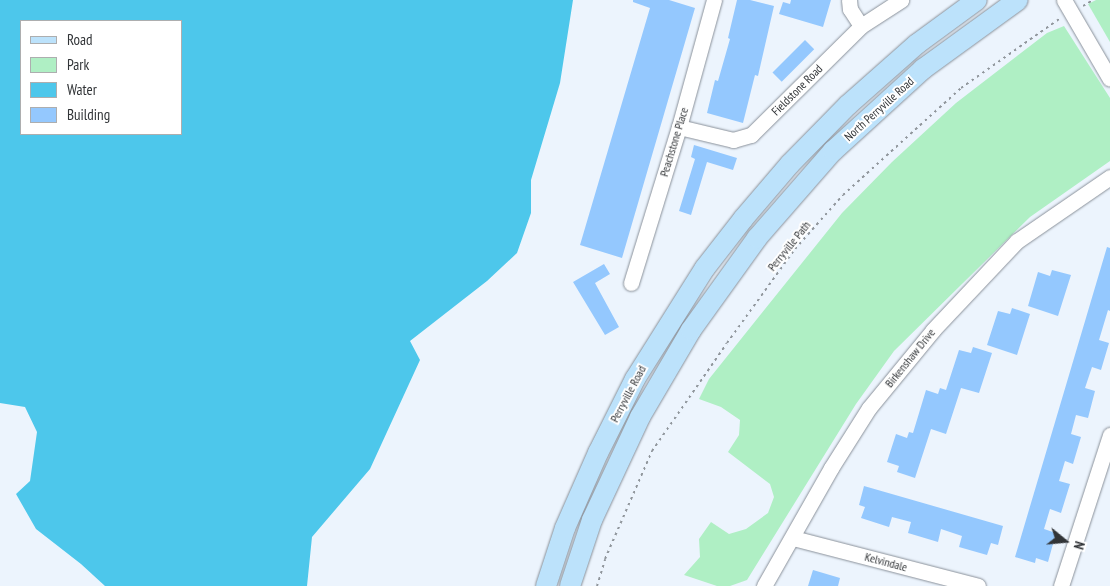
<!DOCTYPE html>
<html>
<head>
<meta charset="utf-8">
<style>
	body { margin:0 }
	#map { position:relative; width:1110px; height:586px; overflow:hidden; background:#ecf4fd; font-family:"PT Sans Narrow",sans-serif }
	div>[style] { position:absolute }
	.green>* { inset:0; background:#afefc4 }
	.water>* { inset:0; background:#4dc7eb }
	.building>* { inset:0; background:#94c8fe; transform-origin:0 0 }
	.path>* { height:2px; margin-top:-1px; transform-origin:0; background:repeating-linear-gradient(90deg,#90969c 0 2.5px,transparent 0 6.5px) }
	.roads { filter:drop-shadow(0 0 1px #8a919a) drop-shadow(0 0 1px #8a919a) }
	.minor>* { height:15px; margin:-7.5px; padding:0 7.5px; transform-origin:7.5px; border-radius:7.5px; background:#fff }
	.major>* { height:20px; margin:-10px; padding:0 10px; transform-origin:10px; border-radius:10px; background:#bce2fb }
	span { translate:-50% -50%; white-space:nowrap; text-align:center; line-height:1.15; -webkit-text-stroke:4px #fff; paint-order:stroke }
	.street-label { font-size:12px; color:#313437 }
	.legend { position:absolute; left:20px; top:20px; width:162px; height:115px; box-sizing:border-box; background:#fff; border:1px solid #adaeaf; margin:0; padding:6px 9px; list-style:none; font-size:15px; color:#313437 }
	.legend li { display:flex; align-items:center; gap:10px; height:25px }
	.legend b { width:25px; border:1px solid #adaeaf }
	.north { position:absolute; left:1040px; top:516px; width:50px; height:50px; -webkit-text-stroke:4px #fff; paint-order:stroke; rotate:107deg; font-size:14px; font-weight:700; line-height:20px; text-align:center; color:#313437 }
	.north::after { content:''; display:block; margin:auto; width:18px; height:22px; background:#313437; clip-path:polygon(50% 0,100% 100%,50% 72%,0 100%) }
</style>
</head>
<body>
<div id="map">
	<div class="green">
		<i style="clip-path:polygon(1096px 0,1110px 0,1110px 42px,1088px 4px)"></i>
		<i style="clip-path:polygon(1064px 26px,1110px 98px,1110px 161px,1030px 217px,894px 351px,856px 404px,747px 580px,730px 586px,717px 586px,684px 575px,700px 557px,699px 539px,711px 522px,729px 534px,746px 529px,768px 513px,774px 497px,770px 484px,728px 452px,739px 435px,740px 420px,721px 407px,699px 399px,709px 379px,842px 213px,892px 162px,956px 103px,1047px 33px)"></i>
	</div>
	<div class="water">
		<i style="clip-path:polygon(evenodd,0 0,573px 0,560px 83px,531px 180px,531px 213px,517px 253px,487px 281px,410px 341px,420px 360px,370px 469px,312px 537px,307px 586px,105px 586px,81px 564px,36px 529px,16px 494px,30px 481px,37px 432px,25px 407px,0 403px,0 0,21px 21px,181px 21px,181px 134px,21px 134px,21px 21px)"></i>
	</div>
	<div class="building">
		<i style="clip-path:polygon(633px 0,669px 0,695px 8px,622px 258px,580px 245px,650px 8px,633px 2px)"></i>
		<i style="clip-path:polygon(737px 0,750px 0,774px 6px,758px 76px,755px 75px,743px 123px,707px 113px,715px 80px,718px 81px,730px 39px,728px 38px)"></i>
		<i style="clip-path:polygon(791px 0,831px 0,823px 27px,779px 14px,783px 2px,790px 4px)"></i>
		<i style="left:805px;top:40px;width:13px;height:46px;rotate:45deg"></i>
		<i style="clip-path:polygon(694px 145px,737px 158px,733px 170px,707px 162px,691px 215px,679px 211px,695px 159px,691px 157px)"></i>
		<i style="clip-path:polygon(1107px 247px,1110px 248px,1110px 311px,1108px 310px,1099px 340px,1109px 343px,1101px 370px,1092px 367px,1085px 388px,1095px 391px,1088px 418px,1076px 415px,1071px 434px,1081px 437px,1073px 464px,1065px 461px,1059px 481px,1070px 484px,1061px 513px,1050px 509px,1044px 529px,1056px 533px,1048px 562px,1036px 558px,1035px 563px,1015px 557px)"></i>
		<i style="clip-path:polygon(604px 264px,610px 274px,595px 283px,619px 327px,605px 335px,573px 282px)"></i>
		<i style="clip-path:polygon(1052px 270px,1071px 275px,1058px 316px,1028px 306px,1038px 272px,1050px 276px)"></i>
		<i style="clip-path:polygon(1012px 308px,1030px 314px,1017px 355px,987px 345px,998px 311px,1010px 314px)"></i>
		<i style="clip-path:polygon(973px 347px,992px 353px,979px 393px,961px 388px,946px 434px,931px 429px,915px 478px,897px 472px,899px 466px,887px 462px,896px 434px,907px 438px,909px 432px,913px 433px,926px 390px,938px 394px,940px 388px,946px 390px,959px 350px,971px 353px)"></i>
		<i style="clip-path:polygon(864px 486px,1003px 526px,998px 545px,991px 543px,987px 555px,959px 547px,962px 536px,941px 529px,938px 542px,908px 533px,911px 522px,892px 517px,889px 527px,861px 518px,865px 507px,859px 505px)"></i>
		<i style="clip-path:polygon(813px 570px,840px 578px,838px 586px,808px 586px)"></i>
	</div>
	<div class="path">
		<i style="left:1083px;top:6px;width:12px;rotate:-31deg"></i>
		<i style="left:597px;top:586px;width:28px;rotate:-73deg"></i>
		<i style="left:605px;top:559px;width:118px;rotate:-66.5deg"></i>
		<i style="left:652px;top:451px;width:131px;rotate:-55.2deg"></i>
		<i style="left:727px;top:343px;width:116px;rotate:-54.1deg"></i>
		<i style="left:795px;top:249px;width:72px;rotate:-48.4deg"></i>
		<i style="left:843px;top:195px;width:159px;rotate:-42.2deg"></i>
		<i style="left:961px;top:88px;width:120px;rotate:-35.1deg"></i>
	</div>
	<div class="roads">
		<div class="minor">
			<i style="left:849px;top:0;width:9px;rotate:84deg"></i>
			<i style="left:850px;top:9px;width:20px;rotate:57deg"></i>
			<i style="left:1064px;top:0;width:91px;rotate:59.8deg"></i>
			<i style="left:679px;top:127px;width:56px;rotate:13.5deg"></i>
			<i style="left:733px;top:140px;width:19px;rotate:-16deg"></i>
			<i style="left:751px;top:135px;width:155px;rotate:-44.7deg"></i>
			<i style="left:861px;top:26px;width:48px;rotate:-33deg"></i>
			<i style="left:631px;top:283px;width:163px;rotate:-72.9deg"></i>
			<i style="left:679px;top:127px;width:132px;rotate:-74.6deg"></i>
			<i style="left:793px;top:538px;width:191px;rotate:14.5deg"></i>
			<i style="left:764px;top:586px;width:136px;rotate:-60.4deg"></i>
			<i style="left:831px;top:468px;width:71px;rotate:-57.7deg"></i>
			<i style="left:869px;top:408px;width:101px;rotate:-50.6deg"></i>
			<i style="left:933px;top:330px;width:122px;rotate:-46.7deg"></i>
			<i style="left:1017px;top:241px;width:113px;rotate:-34.5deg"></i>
			<i style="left:1061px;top:586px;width:159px;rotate:-72deg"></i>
		</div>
		<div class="major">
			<i style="left:546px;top:586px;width:61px;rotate:-71.9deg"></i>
			<i style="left:565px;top:528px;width:82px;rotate:-66.3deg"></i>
			<i style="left:598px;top:453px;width:83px;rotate:-63.4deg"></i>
			<i style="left:635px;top:379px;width:131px;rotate:-57.8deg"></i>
			<i style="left:705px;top:268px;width:62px;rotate:-52.2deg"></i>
			<i style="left:743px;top:219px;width:72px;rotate:-49.5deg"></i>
			<i style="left:790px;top:164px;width:83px;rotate:-45.5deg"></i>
			<i style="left:848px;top:105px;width:92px;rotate:-41.5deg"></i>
			<i style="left:917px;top:44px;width:74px;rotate:-36.3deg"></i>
			<i style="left:570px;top:586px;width:70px;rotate:-71.6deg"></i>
			<i style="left:592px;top:520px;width:114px;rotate:-65deg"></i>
			<i style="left:640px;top:417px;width:101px;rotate:-59.6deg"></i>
			<i style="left:691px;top:330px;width:113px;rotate:-54.3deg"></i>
			<i style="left:757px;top:238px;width:116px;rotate:-48.9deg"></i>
			<i style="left:833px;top:151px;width:122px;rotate:-42.3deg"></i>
			<i style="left:923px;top:69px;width:117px;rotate:-36deg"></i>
		</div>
	</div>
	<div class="street-label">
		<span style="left:797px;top:90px;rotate:-45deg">Fieldstone Road</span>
		<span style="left:879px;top:109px;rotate:-42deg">North Perryville Road</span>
		<span style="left:674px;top:142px;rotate:-73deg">Peachstone Place</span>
		<span style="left:789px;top:246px;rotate:-51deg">Perryville Path</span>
		<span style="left:910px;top:358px;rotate:-51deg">Birkenshaw Drive</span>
		<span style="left:628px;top:394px;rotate:-62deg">Perryville Road</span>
		<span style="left:886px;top:562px;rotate:15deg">Kelvindale</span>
	</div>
	<ul class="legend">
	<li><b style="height:6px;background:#bce2fb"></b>Road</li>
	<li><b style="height:14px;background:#afefc4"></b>Park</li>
	<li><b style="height:14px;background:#4dc7eb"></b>Water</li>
	<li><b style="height:14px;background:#94c8fe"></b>Building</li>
	</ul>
	<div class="north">N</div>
</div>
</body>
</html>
